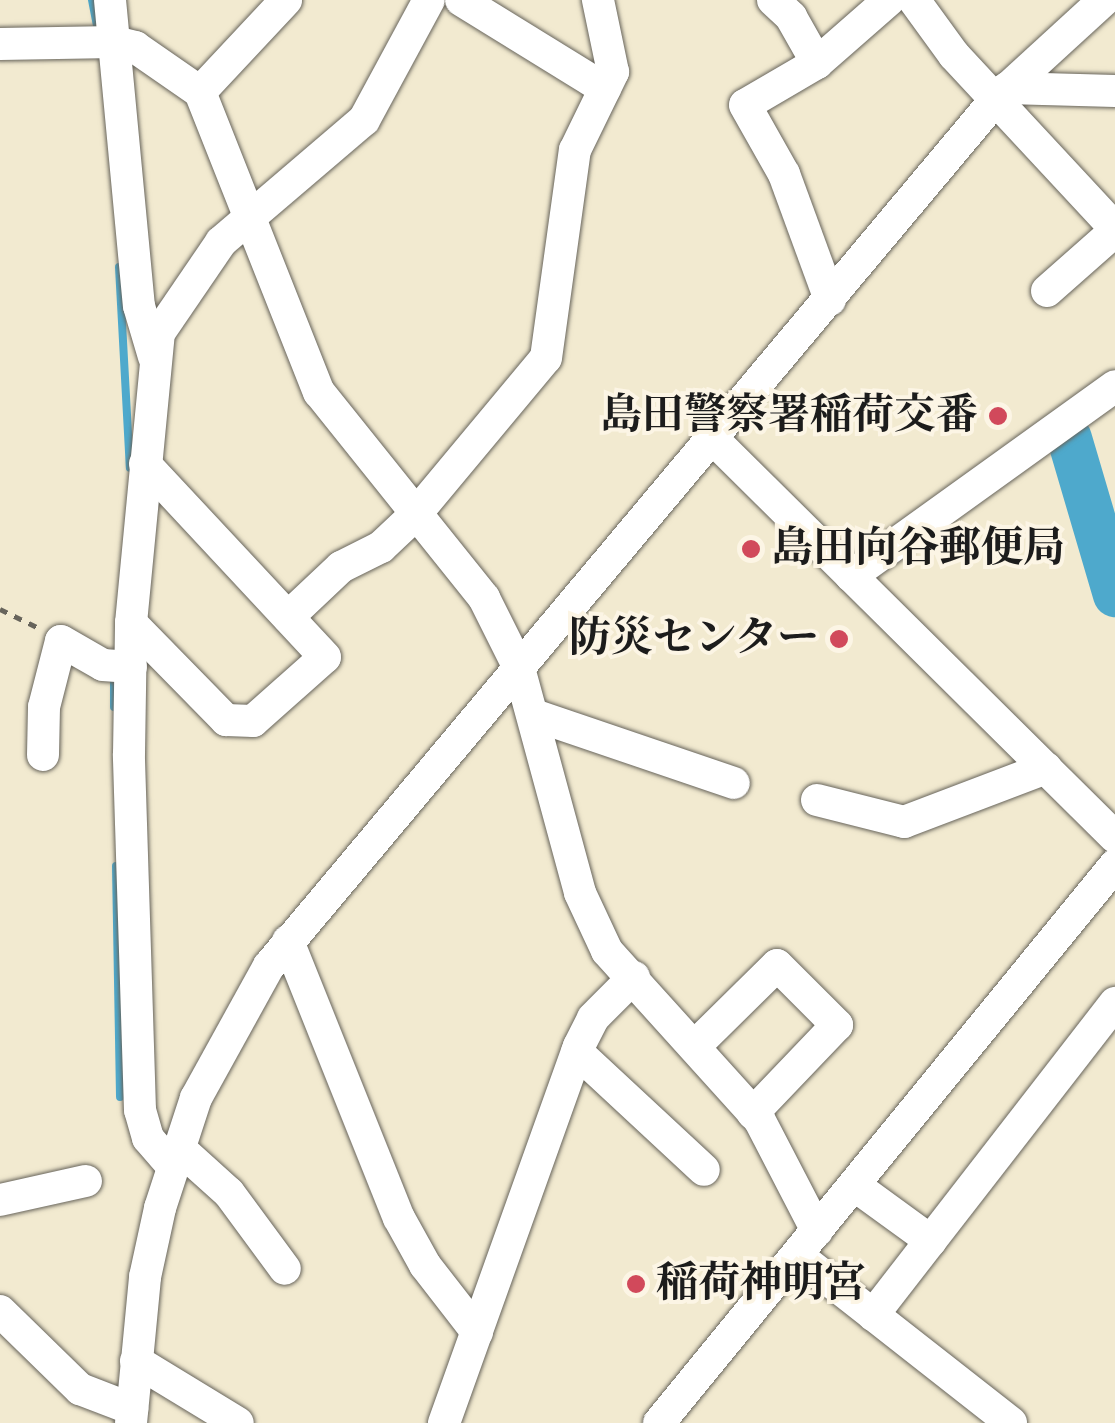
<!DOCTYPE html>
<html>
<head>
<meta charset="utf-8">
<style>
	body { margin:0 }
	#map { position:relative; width:1115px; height:1423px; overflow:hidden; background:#f2ead0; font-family:"IM FELL DW Pica","Noto Serif JP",serif }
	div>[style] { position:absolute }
	.stream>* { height:8px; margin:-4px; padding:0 4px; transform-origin:4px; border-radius:4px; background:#4ea9cc }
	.river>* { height:45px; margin:-22.5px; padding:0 22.5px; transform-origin:22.5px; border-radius:22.5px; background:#4ea9cc }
	.path>* { height:5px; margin-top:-2.5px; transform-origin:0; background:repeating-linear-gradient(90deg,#67645b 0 8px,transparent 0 16px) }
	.roads { filter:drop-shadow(0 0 2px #67645b) drop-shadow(0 0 2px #67645b) }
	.minor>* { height:32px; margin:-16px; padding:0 16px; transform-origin:16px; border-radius:16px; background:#fff }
	.dots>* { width:28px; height:28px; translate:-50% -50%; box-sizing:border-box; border:5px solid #fcf5e5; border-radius:50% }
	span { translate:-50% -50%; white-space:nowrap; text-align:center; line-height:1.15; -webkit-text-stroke:8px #fcf5e5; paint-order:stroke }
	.poi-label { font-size:42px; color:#1c1c1c; font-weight:700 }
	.right { translate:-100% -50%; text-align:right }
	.left { translate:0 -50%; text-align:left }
</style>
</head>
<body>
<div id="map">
	<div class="stream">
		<i style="left:92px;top:0;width:25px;rotate:79deg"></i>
		<i style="left:119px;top:267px;width:201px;rotate:86.9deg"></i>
		<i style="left:114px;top:707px;width:31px;rotate:-90deg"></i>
		<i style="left:116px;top:866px;width:231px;rotate:89deg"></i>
	</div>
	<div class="river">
		<i style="left:1069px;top:438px;width:163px;rotate:73.6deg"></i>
	</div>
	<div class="path">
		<i style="left:0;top:609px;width:41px;rotate:25.9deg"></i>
	</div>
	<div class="roads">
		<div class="minor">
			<i style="left:110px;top:0;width:307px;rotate:84.6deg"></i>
			<i style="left:139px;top:306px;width:53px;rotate:73.6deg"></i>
			<i style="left:461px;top:0;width:169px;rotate:31.7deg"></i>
			<i style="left:773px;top:0;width:25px;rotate:43deg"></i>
			<i style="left:791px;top:17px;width:53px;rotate:60.5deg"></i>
			<i style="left:817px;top:63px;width:96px;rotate:-41.2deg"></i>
			<i style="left:914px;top:0;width:68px;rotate:54deg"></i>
			<i style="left:954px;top:55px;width:236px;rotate:47.1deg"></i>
			<i style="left:0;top:44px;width:115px;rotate:-1deg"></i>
			<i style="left:115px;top:42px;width:21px;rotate:14deg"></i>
			<i style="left:135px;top:47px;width:79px;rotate:34.7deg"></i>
			<i style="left:200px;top:92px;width:323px;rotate:68.4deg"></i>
			<i style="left:319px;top:392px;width:264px;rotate:51.3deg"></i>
			<i style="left:484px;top:598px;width:78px;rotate:63.4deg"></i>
			<i style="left:519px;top:668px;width:233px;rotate:74.8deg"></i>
			<i style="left:580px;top:893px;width:64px;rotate:65deg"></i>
			<i style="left:607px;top:951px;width:227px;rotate:47.9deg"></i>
			<i style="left:759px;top:1119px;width:126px;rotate:62.6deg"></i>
			<i style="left:817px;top:63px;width:83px;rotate:149.7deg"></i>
			<i style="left:745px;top:105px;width:79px;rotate:60.5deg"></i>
			<i style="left:784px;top:174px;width:134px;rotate:69.9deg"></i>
			<i style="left:1007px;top:88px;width:108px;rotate:1.6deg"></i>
			<i style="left:200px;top:92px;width:126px;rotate:-46.9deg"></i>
			<i style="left:1047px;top:291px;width:91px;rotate:-41.4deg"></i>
			<i style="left:714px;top:440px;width:564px;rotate:44.71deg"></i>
			<i style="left:851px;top:576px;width:325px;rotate:-35.7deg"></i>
			<i style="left:288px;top:617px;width:73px;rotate:-43.3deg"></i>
			<i style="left:341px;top:567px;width:45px;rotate:-26.6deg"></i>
			<i style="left:381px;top:547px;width:47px;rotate:-43.3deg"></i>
			<i style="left:415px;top:515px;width:204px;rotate:-50.2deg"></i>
			<i style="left:546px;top:358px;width:210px;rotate:-82.1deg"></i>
			<i style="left:575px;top:150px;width:87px;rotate:-64deg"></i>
			<i style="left:613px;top:72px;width:74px;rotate:-101.8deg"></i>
			<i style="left:131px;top:623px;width:136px;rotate:45.6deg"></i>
			<i style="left:226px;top:720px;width:27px;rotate:2deg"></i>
			<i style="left:253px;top:721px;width:96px;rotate:-41.6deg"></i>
			<i style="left:325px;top:657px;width:264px;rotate:-133deg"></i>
			<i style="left:534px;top:715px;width:211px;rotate:18.8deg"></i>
			<i style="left:43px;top:755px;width:48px;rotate:-88.8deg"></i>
			<i style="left:44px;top:707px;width:68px;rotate:-75.6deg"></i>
			<i style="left:61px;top:641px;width:48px;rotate:29.7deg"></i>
			<i style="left:103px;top:665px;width:28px;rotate:4deg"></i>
			<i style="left:817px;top:800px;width:90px;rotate:14.2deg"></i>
			<i style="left:904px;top:822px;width:152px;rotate:-20.8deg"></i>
			<i style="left:288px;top:941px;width:298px;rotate:68.2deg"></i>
			<i style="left:399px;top:1218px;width:54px;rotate:61deg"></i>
			<i style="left:425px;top:1265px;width:85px;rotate:52.2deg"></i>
			<i style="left:695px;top:1046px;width:115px;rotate:-44.6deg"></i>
			<i style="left:777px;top:965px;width:85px;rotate:45deg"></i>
			<i style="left:837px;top:1025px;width:122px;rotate:133.7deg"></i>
			<i style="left:577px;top:1052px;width:173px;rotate:42.9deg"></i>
			<i style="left:179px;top:1148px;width:67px;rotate:42deg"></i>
			<i style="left:229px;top:1193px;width:94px;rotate:53.6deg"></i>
			<i style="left:173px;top:1167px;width:38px;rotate:-131deg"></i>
			<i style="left:148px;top:1138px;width:29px;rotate:-106deg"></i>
			<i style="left:140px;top:1110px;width:356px;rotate:-91.8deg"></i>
			<i style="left:129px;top:754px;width:131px;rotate:-89.1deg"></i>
			<i style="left:131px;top:623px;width:291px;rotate:-84.5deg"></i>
			<i style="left:159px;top:333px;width:110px;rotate:-55.7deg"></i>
			<i style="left:221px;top:242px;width:188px;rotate:-40.5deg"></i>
			<i style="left:364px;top:120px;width:136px;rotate:-61.6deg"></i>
			<i style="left:854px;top:1185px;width:95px;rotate:36deg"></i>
			<i style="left:0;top:1200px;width:88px;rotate:-12.5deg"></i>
			<i style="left:797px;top:1255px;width:272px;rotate:38.1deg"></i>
			<i style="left:0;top:1311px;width:112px;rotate:44.3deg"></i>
			<i style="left:80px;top:1389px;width:56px;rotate:21deg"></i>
			<i style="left:873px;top:1315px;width:395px;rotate:-52.2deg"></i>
			<i style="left:136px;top:1361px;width:119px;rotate:31.3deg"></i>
			<i style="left:131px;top:1423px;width:147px;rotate:-84.5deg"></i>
			<i style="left:145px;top:1277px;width:71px;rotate:-77.7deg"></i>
			<i style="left:160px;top:1208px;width:116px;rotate:-71.9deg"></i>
			<i style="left:196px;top:1098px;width:151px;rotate:-61.1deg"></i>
			<i style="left:269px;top:966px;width:1131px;rotate:-50.02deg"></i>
			<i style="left:996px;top:99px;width:147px;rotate:-42.5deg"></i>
			<i style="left:444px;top:1423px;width:400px;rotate:-70.3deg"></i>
			<i style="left:579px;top:1046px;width:31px;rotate:-63deg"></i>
			<i style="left:593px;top:1018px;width:58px;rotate:-45deg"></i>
			<i style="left:659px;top:1423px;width:721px;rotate:-50.74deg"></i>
		</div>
	</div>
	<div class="dots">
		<i style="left:998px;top:416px;background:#d1495b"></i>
		<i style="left:751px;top:549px;background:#d1495b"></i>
		<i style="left:839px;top:639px;background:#d1495b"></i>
		<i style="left:636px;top:1284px;background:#d1495b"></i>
	</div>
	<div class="poi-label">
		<span class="right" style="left:978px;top:416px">島田警察署稲荷交番</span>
		<span class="left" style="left:771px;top:549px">島田向谷郵便局</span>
		<span class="right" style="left:819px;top:639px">防災センター</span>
		<span class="left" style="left:656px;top:1284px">稲荷神明宮</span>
	</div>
</div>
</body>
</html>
